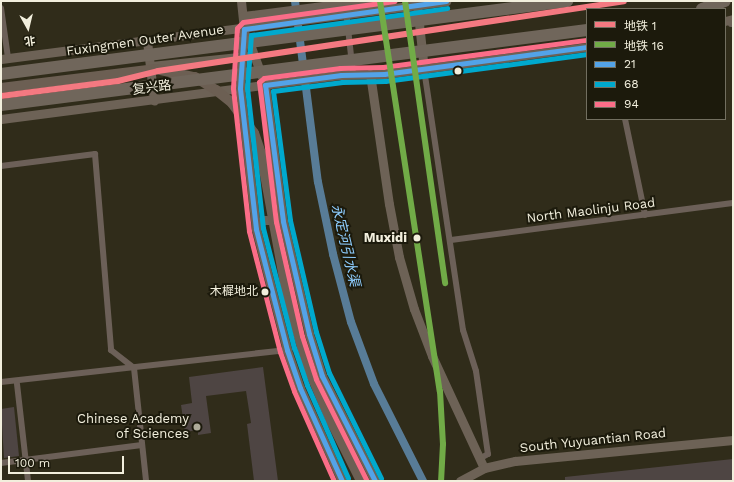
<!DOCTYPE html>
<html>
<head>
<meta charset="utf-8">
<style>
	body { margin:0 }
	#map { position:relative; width:734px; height:482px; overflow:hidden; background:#302c1a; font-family:"Work Sans","Noto Sans SC",sans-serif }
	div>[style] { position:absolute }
	.canal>* { height:8px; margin:-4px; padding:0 4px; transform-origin:4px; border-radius:4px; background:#587c97 }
	.building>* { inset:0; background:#4e4543 }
	.street>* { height:6px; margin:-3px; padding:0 3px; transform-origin:3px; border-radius:3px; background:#6c6058 }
	.secondary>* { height:9px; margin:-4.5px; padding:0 4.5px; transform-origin:4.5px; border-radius:4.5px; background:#6d6256 }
	.highway>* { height:12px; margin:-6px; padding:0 6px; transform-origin:6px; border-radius:6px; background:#70665b }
	.primary-bridge>* { height:10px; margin:-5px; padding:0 5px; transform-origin:5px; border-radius:5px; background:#6c5f53 }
	.highway-bridge>* { height:12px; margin:-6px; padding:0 6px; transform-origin:6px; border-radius:6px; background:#70665b }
	.bus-1>* { height:5px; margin:-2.5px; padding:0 2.5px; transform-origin:2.5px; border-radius:2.5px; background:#53a3e8 }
	.bus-2>* { height:5px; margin:-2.5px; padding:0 2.5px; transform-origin:2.5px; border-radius:2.5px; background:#00a9ce }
	.bus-3>* { height:5px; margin:-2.5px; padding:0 2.5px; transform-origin:2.5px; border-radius:2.5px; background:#fb6d88 }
	.metro-1>* { height:6px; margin:-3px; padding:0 3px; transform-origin:3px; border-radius:3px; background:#f47981 }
	.metro-2>* { height:6px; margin:-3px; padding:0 3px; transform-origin:3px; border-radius:3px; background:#71ab47 }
	.dots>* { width:11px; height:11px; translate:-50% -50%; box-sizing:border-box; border:2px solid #1c1a0c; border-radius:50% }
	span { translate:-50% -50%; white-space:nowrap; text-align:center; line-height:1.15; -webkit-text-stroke:4px #1c1a0c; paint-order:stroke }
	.bus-label { font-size:12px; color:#f2efdd }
	.right { translate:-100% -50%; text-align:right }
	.street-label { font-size:13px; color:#f2efdd }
	.stop-label { font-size:13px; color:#f2efdd; font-weight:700 }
	.poi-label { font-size:13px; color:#f2efdd }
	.water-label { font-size:14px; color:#8ecdfe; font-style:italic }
	.frame { position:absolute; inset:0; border:2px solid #f2efdd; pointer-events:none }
	.legend { position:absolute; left:586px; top:8px; width:140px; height:112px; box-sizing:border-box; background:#1c1a0c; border:1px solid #726f60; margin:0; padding:5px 7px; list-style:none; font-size:12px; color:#f2efdd }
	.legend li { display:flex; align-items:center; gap:8px; height:20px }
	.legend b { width:20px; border:1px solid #726f60 }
	.north { position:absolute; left:8px; top:8px; width:40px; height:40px; -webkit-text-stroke:3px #1c1a0c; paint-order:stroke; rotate:172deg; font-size:11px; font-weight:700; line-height:16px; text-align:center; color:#f2efdd }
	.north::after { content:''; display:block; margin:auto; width:14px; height:18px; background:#f2efdd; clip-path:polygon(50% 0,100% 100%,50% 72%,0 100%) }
	.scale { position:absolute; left:8px; top:456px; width:116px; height:18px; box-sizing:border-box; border:2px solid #f2efdd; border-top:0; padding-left:5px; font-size:12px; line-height:14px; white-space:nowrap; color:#f2efdd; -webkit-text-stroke:3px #1c1a0c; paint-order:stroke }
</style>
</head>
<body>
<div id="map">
	<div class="canal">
		<i style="left:295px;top:1px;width:182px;rotate:82.8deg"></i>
		<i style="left:318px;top:182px;width:74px;rotate:78.2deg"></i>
		<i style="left:333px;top:254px;width:70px;rotate:75.2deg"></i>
		<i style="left:351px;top:322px;width:66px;rotate:69.6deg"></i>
		<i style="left:374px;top:384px;width:109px;rotate:63.2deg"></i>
	</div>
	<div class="building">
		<i style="clip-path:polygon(263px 367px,278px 481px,254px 481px,247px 424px,251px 423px,246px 391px,206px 396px,211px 433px,198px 435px,198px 430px,185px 432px,181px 405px,192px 403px,189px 377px)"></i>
		<i style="clip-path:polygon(14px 407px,19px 456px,4px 458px,1px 409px)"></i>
		<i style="clip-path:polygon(733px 459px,733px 481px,565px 481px,565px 477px)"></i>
	</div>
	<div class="street">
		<i style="left:345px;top:1px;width:73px;rotate:83.7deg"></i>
		<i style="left:1px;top:8px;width:50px;rotate:82deg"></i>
		<i style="left:731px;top:24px;width:2px"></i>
		<i style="left:424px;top:69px;width:264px;rotate:81.5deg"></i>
		<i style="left:463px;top:330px;width:43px;rotate:72.4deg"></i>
		<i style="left:476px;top:371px;width:84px;rotate:81.8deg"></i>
		<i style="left:488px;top:454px;width:10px;rotate:151deg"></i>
		<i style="left:625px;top:119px;width:98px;rotate:78.2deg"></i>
		<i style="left:1px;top:166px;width:95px;rotate:-7.3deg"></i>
		<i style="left:95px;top:154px;width:197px;rotate:85.3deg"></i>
		<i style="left:111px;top:350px;width:29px;rotate:38deg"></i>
		<i style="left:134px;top:368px;width:114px;rotate:83.9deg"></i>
		<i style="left:451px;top:240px;width:284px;rotate:-7.5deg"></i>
		<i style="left:1px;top:382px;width:288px;rotate:-6.4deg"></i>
		<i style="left:17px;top:384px;width:98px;rotate:83.5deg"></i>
		<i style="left:1px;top:463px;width:142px;rotate:-7.3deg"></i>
	</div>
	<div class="secondary">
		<i style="left:241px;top:1px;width:28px;rotate:84deg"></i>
		<i style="left:244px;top:29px;width:59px;rotate:93.9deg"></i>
		<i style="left:240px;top:88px;width:142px;rotate:83.5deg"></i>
		<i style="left:256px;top:229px;width:125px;rotate:75.6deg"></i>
		<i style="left:287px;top:350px;width:40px;rotate:71.1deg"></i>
		<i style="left:300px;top:388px;width:102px;rotate:65.7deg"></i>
		<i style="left:417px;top:5px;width:64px;rotate:83.8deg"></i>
		<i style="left:243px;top:16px;width:104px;rotate:-7.2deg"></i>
		<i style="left:346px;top:3px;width:44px;rotate:1.3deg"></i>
		<i style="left:725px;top:21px;width:8px;rotate:-14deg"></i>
		<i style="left:247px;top:36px;width:52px;rotate:69.8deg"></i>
		<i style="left:265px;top:85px;width:137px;rotate:82.5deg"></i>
		<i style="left:283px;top:221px;width:116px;rotate:77deg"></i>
		<i style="left:309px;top:334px;width:44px;rotate:72.8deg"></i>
		<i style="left:322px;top:376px;width:118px;rotate:63.2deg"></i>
		<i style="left:147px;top:41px;width:60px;rotate:83.3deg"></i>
		<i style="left:1px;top:59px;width:449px;rotate:-7.4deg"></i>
		<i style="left:151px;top:66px;width:98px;rotate:-5.9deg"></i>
		<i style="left:370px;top:74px;width:131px;rotate:81.7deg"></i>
		<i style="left:389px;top:204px;width:54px;rotate:79.3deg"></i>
		<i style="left:399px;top:257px;width:54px;rotate:73.9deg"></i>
		<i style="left:414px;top:309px;width:50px;rotate:69deg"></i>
		<i style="left:432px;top:356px;width:123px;rotate:65.1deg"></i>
		<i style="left:1px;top:119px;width:343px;rotate:-7.4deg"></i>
		<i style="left:341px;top:75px;width:43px;rotate:-1.3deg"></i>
		<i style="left:384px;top:74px;width:205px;rotate:-7.6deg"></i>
		<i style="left:256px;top:229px;width:11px;rotate:-52deg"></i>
		<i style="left:263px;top:220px;width:17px"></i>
		<i style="left:460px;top:481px;width:27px;rotate:-28deg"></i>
		<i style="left:484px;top:468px;width:32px;rotate:-13deg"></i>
		<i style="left:515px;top:461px;width:219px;rotate:-5.5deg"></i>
	</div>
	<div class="highway">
		<i style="left:702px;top:9px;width:24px;rotate:-19deg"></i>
	</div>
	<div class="primary-bridge">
		<i style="left:1px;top:88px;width:156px;rotate:-7deg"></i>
		<i style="left:156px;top:69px;width:40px;rotate:12deg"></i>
		<i style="left:195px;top:77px;width:25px;rotate:32deg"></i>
		<i style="left:216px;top:90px;width:21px;rotate:39deg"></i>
		<i style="left:232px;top:103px;width:37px;rotate:54deg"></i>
		<i style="left:254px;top:133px;width:21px;rotate:71deg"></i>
		<i style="left:261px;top:153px;width:149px;rotate:79.6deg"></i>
		<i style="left:288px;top:300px;width:70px;rotate:73.4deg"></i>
		<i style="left:308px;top:367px;width:56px;rotate:67.1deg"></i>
		<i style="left:330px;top:419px;width:69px;rotate:63.4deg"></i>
	</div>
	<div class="highway-bridge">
		<i style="left:1px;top:74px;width:571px;rotate:-7.35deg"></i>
		<i style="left:1px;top:105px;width:591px;rotate:-7.29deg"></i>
	</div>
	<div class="bus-1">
		<i style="left:342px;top:481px;width:102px;rotate:-114.3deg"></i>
		<i style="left:300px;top:388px;width:40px;rotate:-108.9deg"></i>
		<i style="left:287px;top:350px;width:125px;rotate:-104.4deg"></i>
		<i style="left:256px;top:229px;width:142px;rotate:-96.5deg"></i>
		<i style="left:240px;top:88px;width:59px;rotate:-86.1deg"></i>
		<i style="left:244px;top:29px;width:204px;rotate:-7.9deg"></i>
		<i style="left:375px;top:481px;width:118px;rotate:-116.8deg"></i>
		<i style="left:322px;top:376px;width:44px;rotate:-107.2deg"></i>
		<i style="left:309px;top:334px;width:116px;rotate:-103deg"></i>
		<i style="left:283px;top:221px;width:137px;rotate:-97.5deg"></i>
		<i style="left:265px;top:85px;width:77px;rotate:-7.5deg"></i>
		<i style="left:341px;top:75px;width:43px;rotate:-1.3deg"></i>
		<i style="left:384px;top:74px;width:205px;rotate:-7.6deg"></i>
	</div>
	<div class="bus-2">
		<i style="left:348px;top:478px;width:102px;rotate:-113.8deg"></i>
		<i style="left:307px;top:385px;width:39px;rotate:-109deg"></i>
		<i style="left:294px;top:348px;width:124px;rotate:-104.5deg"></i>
		<i style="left:263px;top:228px;width:141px;rotate:-96.5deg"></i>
		<i style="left:247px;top:88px;width:53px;rotate:-85.7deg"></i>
		<i style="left:251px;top:35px;width:198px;rotate:-7.8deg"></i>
		<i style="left:381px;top:478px;width:117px;rotate:-116.3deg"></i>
		<i style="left:329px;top:373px;width:43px;rotate:-107.6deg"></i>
		<i style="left:316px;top:332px;width:115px;rotate:-103.1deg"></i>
		<i style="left:290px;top:220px;width:130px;rotate:-97.5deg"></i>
		<i style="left:273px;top:91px;width:70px;rotate:-7.4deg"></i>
		<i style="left:342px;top:82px;width:43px;rotate:-1.3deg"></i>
		<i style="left:385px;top:81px;width:204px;rotate:-7.6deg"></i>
	</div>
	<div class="bus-3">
		<i style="left:334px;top:481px;width:98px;rotate:-114deg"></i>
		<i style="left:294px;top:391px;width:41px;rotate:-109.7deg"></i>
		<i style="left:280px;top:352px;width:125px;rotate:-104.4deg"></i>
		<i style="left:249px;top:231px;width:144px;rotate:-96.4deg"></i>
		<i style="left:233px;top:88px;width:60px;rotate:-86.2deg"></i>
		<i style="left:237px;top:28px;width:8px;rotate:-45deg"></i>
		<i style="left:243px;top:22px;width:153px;rotate:-7.9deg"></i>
		<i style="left:367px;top:481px;width:114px;rotate:-116.6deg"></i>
		<i style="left:316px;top:379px;width:45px;rotate:-108deg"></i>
		<i style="left:302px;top:336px;width:117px;rotate:-102.8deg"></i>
		<i style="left:276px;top:222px;width:141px;rotate:-96.9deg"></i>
		<i style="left:259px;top:82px;width:6px;rotate:-39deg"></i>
		<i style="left:264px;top:78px;width:77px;rotate:-7.5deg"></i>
		<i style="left:340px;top:68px;width:43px;rotate:-1.3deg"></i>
		<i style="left:383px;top:67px;width:205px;rotate:-7.6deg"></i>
	</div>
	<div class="metro-1">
		<i style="left:1px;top:96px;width:118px;rotate:-7.3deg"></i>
		<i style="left:118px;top:81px;width:41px;rotate:-14deg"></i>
		<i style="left:158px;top:71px;width:471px;rotate:-8.5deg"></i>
	</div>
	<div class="metro-2">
		<i style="left:380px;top:1px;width:395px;rotate:81.3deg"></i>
		<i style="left:440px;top:391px;width:53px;rotate:86.8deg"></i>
		<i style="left:443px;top:444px;width:37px;rotate:93deg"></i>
		<i style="left:405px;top:1px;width:285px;rotate:81.9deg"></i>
	</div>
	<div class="dots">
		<i style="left:458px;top:71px;background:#f2efdd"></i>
		<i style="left:417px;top:238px;background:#f2efdd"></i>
		<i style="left:265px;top:292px;background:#f2efdd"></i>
		<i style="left:197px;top:427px;background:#aeab99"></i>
	</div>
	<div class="bus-label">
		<span class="right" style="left:258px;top:292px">木樨地北</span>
	</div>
	<div class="street-label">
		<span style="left:145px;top:41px;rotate:-8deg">Fuxingmen Outer Avenue</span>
		<span style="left:152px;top:88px;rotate:-7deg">复兴路</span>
		<span style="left:591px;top:211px;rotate:-7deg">North Maolinju Road</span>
		<span style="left:593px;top:441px;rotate:-6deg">South Yuyuantian Road</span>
	</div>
	<div class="stop-label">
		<span class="right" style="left:407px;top:238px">Muxidi</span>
	</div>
	<div class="poi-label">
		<span class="right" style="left:189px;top:427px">Chinese Academy<br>of Sciences</span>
	</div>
	<div class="water-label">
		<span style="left:346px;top:245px;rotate:77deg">永定河引水渠</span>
	</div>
	<div class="frame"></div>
	<ul class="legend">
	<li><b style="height:5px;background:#f47981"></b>地铁 1</li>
	<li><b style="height:5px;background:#71ab47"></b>地铁 16</li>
	<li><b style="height:5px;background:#53a3e8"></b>21</li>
	<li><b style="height:5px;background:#00a9ce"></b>68</li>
	<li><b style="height:5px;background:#fb6d88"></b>94</li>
	</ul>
	<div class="north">北</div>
	<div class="scale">100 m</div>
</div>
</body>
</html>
